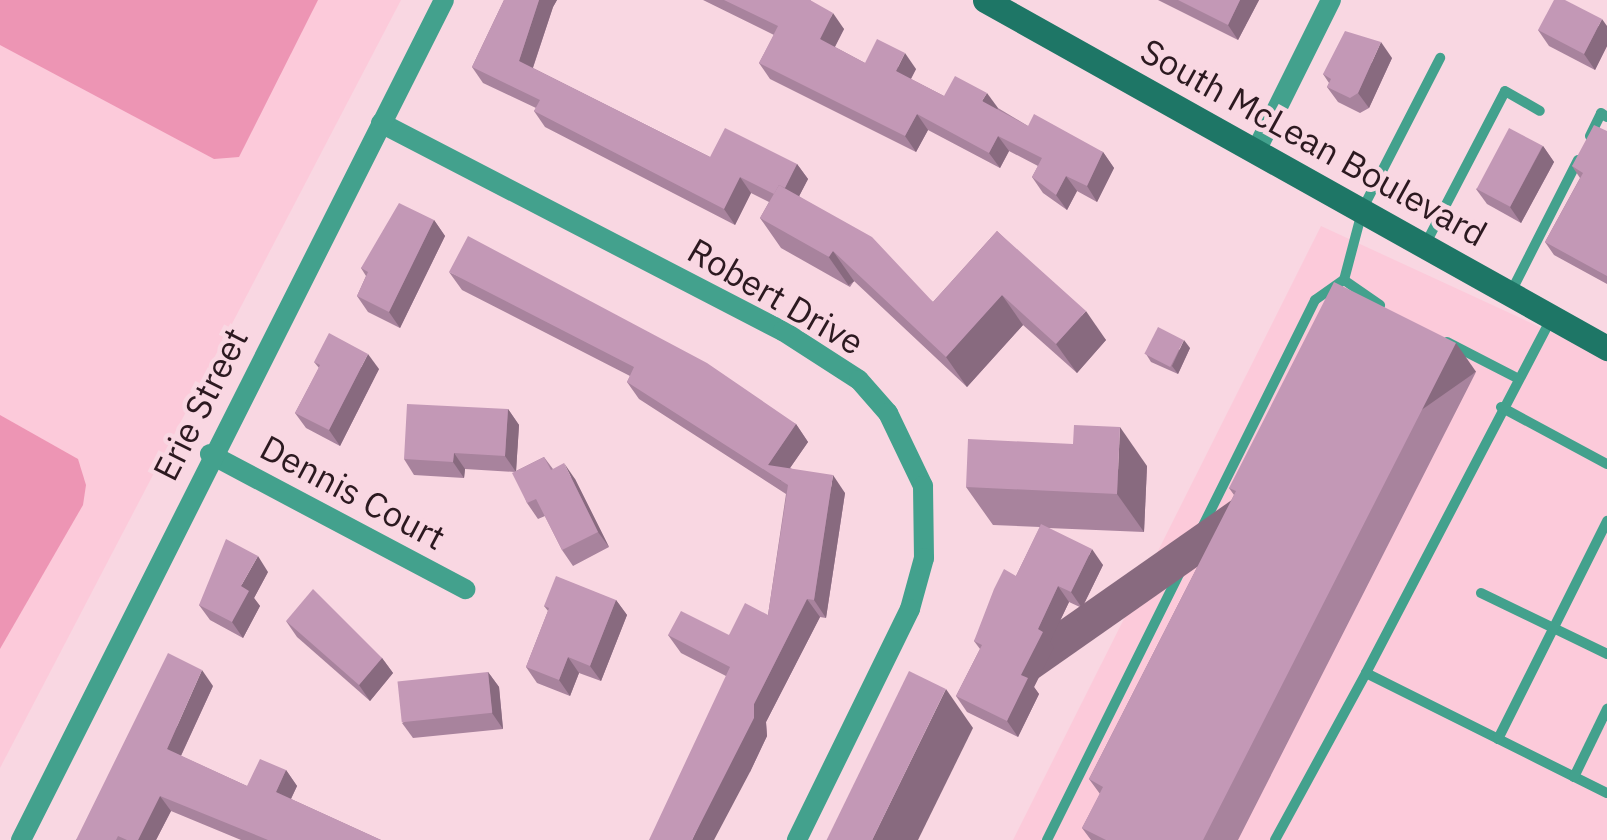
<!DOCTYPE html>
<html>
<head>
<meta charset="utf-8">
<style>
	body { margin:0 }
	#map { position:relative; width:1607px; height:840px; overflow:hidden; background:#f9d7e2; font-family:"IBM Plex Sans",sans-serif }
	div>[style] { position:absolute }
	.built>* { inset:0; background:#fccada }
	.green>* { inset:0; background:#ed95b4 }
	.lane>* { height:10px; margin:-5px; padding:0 5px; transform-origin:5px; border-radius:5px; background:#43a18d }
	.street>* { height:20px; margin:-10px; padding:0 10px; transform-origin:10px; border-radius:10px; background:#43a18d }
	.secondary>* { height:25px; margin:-12.5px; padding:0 12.5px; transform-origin:12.5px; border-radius:12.5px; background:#1e7666 }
	.wall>* { inset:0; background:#a8839d }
	.shaded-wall>* { inset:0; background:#886a7f; transform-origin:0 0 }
	.building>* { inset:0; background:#c398b6; transform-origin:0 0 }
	span { translate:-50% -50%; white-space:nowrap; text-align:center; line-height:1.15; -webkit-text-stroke:9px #f9d7e2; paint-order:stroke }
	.street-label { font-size:35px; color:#2c1920 }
</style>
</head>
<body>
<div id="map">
	<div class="built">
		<i style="clip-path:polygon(0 0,401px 0,0 768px)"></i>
		<i style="clip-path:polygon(1321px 226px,1607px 358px,1607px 840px,1013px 840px)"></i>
	</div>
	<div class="green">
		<i style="clip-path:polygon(0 0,318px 0,239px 157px,214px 159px,0 45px)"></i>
		<i style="clip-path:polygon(0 415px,78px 459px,86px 485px,83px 505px,0 649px)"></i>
	</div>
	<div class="lane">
		<i style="left:1590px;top:136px;width:25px;rotate:-64deg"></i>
		<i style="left:1601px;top:113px;width:7px;rotate:34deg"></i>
		<i style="left:1426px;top:243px;width:171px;rotate:-62.5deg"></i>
		<i style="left:1505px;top:91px;width:40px;rotate:29.7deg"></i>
		<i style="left:1344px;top:280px;width:44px;rotate:34.8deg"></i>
		<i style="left:1511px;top:292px;width:148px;rotate:-63.1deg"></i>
		<i style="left:1551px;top:319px;width:399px;rotate:117.6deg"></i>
		<i style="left:1366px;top:673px;width:269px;rotate:26.5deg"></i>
		<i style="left:1447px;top:342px;width:79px;rotate:27.2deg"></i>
		<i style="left:1501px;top:407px;width:120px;rotate:28.3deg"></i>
		<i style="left:1481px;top:593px;width:140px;rotate:25.8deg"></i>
		<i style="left:1498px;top:739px;width:244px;rotate:-63.4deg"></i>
		<i style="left:1574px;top:777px;width:76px;rotate:-64.1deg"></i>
		<i style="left:1047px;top:840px;width:603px;rotate:-63.6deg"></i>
		<i style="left:1315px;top:300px;width:35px;rotate:-35deg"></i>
		<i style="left:1344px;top:280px;width:74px;rotate:-75.2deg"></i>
		<i style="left:1363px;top:208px;width:169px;rotate:-62.8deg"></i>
		<i style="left:1275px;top:840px;width:190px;rotate:-61.4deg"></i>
	</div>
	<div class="street">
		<i style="left:381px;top:123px;width:453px;rotate:27.4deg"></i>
		<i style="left:783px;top:331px;width:90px;rotate:32.8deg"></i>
		<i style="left:859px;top:380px;width:44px;rotate:48.7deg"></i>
		<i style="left:888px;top:413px;width:81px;rotate:64.4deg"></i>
		<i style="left:923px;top:486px;width:72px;rotate:89.2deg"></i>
		<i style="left:924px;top:558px;width:53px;rotate:105.4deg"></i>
		<i style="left:910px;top:609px;width:257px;rotate:116.1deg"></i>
		<i style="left:1258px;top:147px;width:164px;rotate:-63.6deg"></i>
		<i style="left:210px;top:454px;width:289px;rotate:27.9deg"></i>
		<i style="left:21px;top:840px;width:940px;rotate:-63.27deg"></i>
	</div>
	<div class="secondary">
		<i style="left:985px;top:0;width:713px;rotate:29.23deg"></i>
	</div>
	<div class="wall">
		<i style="clip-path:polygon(504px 0,557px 0,553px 7px,533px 68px,710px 157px,797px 164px,808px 179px,799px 196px,933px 302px,997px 231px,1106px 340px,1077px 373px,1023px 325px,967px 387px,854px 281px,850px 287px,781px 248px,760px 218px,769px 202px,751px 193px,735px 225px,545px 127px,534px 111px,536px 108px,483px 83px,472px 67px)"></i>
		<i style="clip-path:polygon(703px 0,810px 0,844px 29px,835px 47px,865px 63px,916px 69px,911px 79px,944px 96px,998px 108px,1028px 126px,1103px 152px,1114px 168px,1097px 202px,1077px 191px,1067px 210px,1043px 193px,1032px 177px,1038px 166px,1009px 151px,1000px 168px,928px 130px,916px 152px,770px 79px,759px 63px,774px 35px)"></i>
		<i style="clip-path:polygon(1158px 0,1259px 0,1238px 40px)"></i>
		<i style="clip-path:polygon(1607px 26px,1607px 46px,1595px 70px,1549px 46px,1538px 30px)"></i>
		<i style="clip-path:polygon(1392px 58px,1369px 108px,1360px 113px,1338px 102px,1327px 87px,1329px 83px,1323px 74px)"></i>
		<i style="clip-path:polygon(1607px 131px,1607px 284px,1554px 255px,1545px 242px,1580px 178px,1572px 166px)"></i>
		<i style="clip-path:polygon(1543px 146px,1554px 162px,1521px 223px,1487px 204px,1476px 189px)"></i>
		<i style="clip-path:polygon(434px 220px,445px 236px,400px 328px,368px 312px,357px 296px,366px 276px,361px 268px)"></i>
		<i style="clip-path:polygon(449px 272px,796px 424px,808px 442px,790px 468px,845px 493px,826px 618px,820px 617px,766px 722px,767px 736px,750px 772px,726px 676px,681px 653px,668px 635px,729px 635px,768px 615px,786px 494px,639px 399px,627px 382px,630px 376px,462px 290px)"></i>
		<i style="clip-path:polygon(1190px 348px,1178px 374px,1151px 362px,1146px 354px)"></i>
		<i style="clip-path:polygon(314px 362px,379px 369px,340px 446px,306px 428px,295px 413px,319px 368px)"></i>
		<i style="clip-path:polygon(1476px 372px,1238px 840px,1091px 840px,1082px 828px,1100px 794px,1089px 779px,1234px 495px,1229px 488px)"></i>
		<i style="clip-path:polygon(508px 409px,519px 425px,516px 471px,544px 457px,553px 469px,575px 479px,609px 547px,573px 566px,562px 550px,545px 516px,538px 519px,527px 503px,515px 472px,465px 469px,464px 478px,414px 475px,404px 459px)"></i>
		<i style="clip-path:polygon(1147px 466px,1144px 532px,1048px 528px,1103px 565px,1082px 608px,1069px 602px,1050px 642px,1054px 647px,1034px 687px,1039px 694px,1018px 737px,967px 712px,956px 696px,980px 649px,974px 641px,1016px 576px,1040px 527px,993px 525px,966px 487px)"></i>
		<i style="clip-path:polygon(268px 572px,254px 598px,260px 606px,243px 638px,210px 620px,199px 605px)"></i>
		<i style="clip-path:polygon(616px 600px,627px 615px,601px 681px,579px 673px,570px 696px,537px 683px,526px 667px,548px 611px,544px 606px)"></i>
		<i style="clip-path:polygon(286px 621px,382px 658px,393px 673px,370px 701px,297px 637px)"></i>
		<i style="clip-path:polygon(488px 672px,499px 687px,503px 729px,413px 738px,402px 723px)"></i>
		<i style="clip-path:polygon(213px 686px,181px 756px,247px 786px,286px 770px,297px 786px,291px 799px,381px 840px,241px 840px,171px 811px,156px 840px,76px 840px)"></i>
	</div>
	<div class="shaded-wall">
		<i style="clip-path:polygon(539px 0,557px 0,553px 7px,530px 76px,519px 61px)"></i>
		<i style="clip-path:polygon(1240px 0,1259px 0,1238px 40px,1228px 25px)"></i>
		<i style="clip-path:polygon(833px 13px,844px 29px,831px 54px,820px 39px)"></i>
		<i style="clip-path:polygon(1602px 19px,1607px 26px,1607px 46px,1595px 70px,1584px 54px)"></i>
		<i style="clip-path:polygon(1381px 42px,1392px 58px,1369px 108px,1358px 93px)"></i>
		<i style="clip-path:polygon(905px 53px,916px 69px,907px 86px,896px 71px)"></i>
		<i style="clip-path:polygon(987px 93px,998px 108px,993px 117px,982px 101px)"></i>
		<i style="clip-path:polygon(917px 114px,928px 130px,916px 152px,905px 136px)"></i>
		<i style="clip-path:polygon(998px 136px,1009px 151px,1000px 168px,989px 153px)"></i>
		<i style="clip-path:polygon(1543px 146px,1554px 162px,1521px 223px,1510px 207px)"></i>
		<i style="clip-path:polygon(1103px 152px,1114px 168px,1097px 202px,1087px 186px)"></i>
		<i style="clip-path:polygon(797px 164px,808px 179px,791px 212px,780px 197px)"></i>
		<i style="clip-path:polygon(1066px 176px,1077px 191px,1067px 210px,1056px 195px)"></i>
		<i style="clip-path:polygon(740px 177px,751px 193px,735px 225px,724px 209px)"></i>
		<i style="clip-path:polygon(434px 220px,445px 236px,400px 328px,389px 312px)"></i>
		<i style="left:833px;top:251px;width:37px;height:7px;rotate:55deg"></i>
		<i style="clip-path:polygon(1002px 295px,1023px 325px,967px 387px,946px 357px)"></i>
		<i style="clip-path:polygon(1086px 311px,1106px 340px,1077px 373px,1056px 344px)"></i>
		<i style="clip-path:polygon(1184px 340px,1190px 348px,1178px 374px,1172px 366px)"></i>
		<i style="left:1456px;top:343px;width:35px;height:558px;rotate:55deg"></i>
		<i style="clip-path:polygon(368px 354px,379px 369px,340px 446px,329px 430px)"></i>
		<i style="clip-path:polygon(508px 409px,519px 425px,516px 472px,505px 456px)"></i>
		<i style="clip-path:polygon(796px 424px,808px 442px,781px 481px,768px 465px)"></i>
		<i style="clip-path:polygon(1120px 427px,1147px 466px,1144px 532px,1117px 494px)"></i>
		<i style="clip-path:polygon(454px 453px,465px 469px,464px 478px,453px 462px)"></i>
		<i style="clip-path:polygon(564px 463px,575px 479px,609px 547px,598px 532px)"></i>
		<i style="clip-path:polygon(833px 475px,845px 493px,826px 618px,814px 600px)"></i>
		<i style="clip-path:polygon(1092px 549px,1103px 565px,1082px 608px,1071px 592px)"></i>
		<i style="clip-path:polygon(258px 556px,268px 572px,254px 598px,260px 606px,243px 638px,232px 622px,241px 586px)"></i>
		<i style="clip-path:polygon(1058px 586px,1069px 602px,1050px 642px,1054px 647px,1034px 687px,1039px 694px,1018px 737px,1007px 721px,1021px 675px,1038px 629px)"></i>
		<i style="clip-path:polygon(807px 599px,820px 617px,766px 722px,767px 736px,750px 772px,714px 840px,692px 840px,754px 704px)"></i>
		<i style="clip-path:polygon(616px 600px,627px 615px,601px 681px,590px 666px)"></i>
		<i style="clip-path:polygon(568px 657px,579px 673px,570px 696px,559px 680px)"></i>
		<i style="clip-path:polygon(382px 658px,393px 673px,370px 701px,359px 685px)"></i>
		<i style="clip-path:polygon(202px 670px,213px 686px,177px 764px,167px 749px)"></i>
		<i style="clip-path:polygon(488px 672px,499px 687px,503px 729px,492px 713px)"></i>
		<i style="clip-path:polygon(946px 689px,973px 728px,918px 840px,872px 840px)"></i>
		<i style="clip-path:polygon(286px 770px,297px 786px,287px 807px,276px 792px)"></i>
		<i style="clip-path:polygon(160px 796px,171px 811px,156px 840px,138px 840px)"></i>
	</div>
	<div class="building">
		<i style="clip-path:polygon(504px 0,539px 0,519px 61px,710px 157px,725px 128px,797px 164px,785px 188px,779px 185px,774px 194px,740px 177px,724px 209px,534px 111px,540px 100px,472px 67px)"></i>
		<i style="clip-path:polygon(724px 0,810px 0,833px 13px,820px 39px,865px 63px,877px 39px,905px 53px,896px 71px,944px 96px,955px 76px,987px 93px,982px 101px,1028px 126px,1034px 114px,1103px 152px,1087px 186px,1066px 176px,1056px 195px,1032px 177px,1042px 158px,998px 136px,989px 153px,917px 114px,905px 136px,759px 63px,778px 26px)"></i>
		<i style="clip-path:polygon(1178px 0,1240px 0,1228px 25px)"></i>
		<i style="clip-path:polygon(1554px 0,1565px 0,1602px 19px,1584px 54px,1538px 30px)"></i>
		<i style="clip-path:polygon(1345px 31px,1381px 42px,1358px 93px,1350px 98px,1327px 87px,1331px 79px,1323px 74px)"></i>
		<i style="clip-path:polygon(1594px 125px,1607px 131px,1607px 276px,1545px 242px,1583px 173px,1572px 166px)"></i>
		<i style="left:1509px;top:128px;width:38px;height:69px;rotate:28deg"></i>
		<i style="clip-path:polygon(779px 185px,872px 237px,933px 302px,997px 231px,1086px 311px,1056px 344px,1002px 295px,946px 357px,833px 251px,829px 257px,760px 218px)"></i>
		<i style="clip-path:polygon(399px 203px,434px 220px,389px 312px,357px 296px,368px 272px,361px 268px)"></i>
		<i style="clip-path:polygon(468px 236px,707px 363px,796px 424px,768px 465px,833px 475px,814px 600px,807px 599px,754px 704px,754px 718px,692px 840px,649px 840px,730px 667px,668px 635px,681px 611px,729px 635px,745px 603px,768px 615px,788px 485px,627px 382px,634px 367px,449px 272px)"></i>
		<i style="clip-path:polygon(1334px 282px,1456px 343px,1203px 840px,1106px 840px,1082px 828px,1103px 787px,1089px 779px,1236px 491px,1229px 488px)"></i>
		<i style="left:1158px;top:327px;width:29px;height:30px;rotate:27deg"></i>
		<i style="clip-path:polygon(329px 333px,368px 354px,329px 430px,295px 413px,320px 365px,314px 362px)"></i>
		<i style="clip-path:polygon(407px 404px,508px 409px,505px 456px,454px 453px,453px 462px,404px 459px)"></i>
		<i style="clip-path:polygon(1074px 425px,1120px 427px,1117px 494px,966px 487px,968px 439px,1073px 444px)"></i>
		<i style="clip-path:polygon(544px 457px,551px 470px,564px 463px,598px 532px,562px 550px,536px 499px,527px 503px,512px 473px)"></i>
		<i style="clip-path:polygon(1041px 524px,1092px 549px,1071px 592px,1058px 586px,1038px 629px,1043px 632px,1021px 675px,1028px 678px,1007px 721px,956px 696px,982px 645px,974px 641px,994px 589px,1004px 569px,1016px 576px)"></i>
		<i style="clip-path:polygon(226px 539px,258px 556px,241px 586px,249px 591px,232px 622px,199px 605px)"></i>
		<i style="clip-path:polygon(556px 576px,616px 600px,590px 666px,568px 657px,559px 680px,526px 667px,549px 608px,544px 606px)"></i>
		<i style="clip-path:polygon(313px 589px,382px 658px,359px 685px,286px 621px)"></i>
		<i style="clip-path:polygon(168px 653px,202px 670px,167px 749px,247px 786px,260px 759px,286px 770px,276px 792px,381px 840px,268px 840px,160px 796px,138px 840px,127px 840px,118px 836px,116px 840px,76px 840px)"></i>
		<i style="left:909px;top:671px;width:41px;height:188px;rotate:26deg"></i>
		<i style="left:488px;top:672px;width:41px;height:91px;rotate:84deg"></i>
	</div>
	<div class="street-label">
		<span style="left:1314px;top:142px;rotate:29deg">South McLean Boulevard</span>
		<span style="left:776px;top:296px;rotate:30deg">Robert Drive</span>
		<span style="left:200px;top:404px;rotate:-63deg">Erie Street</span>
		<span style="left:353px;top:492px;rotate:28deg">Dennis Court</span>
	</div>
</div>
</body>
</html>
